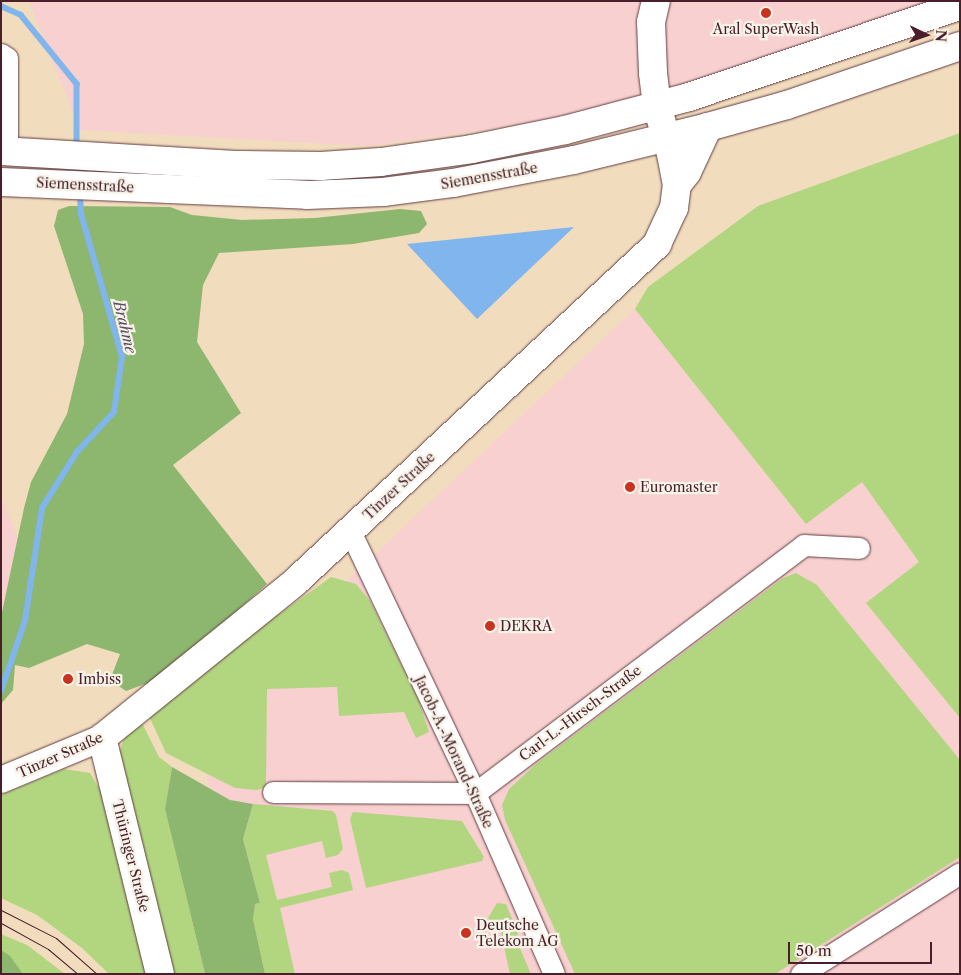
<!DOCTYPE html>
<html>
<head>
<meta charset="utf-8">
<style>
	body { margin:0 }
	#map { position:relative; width:961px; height:975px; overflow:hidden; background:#f1dcbd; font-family:"Libre Caslon Text",serif }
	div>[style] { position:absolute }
	.built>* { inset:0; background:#f7d0cf }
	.green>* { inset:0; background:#b2d680 }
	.forest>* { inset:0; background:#8db76e }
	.water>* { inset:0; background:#81b5ee }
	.stream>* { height:5.5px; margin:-2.75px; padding:0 2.75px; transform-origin:2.75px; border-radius:2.75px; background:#81b5ee }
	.roads { filter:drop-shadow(0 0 1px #633b41) drop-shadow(0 0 1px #633b41) }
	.minor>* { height:21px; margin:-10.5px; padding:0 10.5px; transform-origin:10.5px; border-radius:10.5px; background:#fff }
	.tertiary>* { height:26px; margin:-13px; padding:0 13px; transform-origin:13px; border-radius:13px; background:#fff }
	.secondary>* { height:28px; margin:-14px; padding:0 14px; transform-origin:14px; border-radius:14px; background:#fff }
	.tram>* { height:1px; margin:-0.5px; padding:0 0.5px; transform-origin:0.5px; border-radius:0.5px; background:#4a1f2b }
	.dots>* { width:14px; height:14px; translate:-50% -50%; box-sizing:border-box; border:2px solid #f7f3e8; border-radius:50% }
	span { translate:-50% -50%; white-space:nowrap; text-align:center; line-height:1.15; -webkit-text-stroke:4.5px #f7f3e8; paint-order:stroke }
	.poi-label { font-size:14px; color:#4a1f2b }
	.left { translate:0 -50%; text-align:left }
	.street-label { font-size:14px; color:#4a1f2b }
	.water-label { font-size:15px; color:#5a4c66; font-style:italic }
	.frame { position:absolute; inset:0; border:2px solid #4a1f2b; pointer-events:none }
	.north { position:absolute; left:901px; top:10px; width:50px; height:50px; -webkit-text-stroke:4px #f7f3e8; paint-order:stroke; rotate:93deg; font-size:14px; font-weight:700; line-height:20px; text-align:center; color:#4a1f2b }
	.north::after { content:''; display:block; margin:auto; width:18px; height:22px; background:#4a1f2b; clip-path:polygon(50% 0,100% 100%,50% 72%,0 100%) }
	.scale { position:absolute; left:788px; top:942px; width:144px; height:22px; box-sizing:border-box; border:2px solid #4a1f2b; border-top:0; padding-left:6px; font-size:15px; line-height:18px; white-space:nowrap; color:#4a1f2b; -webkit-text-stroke:4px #f7f3e8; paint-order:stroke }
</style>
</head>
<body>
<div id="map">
	<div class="built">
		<i style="clip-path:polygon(29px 1px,944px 1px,673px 92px,558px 120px,368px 146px,80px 130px)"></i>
		<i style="clip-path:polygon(635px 309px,806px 524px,862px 481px,919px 562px,867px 603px,960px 718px,960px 974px,254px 974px,194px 725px)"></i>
		<i style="clip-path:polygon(1px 498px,19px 541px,1px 617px)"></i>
	</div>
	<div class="green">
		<i style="clip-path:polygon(960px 133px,960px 718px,866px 603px,919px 562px,862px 482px,806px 524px,635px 309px,648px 287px,758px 206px)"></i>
		<i style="clip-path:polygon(796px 573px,817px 585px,960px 760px,960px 857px,775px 974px,575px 974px,505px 820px,502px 805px,509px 789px,537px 763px,783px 578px)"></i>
		<i style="clip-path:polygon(331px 577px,356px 584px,370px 601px,419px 701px,429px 732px,416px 738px,404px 712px,339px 716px,337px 687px,267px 689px,266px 787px,257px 790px,235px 788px,166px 753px,148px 714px,233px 647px)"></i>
		<i style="clip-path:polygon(141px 721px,159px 757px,172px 767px,165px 809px,205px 974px,172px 974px,120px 751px,124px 738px)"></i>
		<i style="clip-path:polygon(64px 769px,90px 773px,103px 795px,146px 974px,109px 974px,82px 948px,37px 915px,1px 898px,1px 795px)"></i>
		<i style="clip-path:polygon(253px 804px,333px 811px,336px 815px,343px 849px,338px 855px,326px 858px,322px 841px,266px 855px,277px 900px,332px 887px,329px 873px,342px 870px,349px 873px,353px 890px,280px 908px,295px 974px,265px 974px,253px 919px,255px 904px,260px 903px,243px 839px)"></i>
		<i style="clip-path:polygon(353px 812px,462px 821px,484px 857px,482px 861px,366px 888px,350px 819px)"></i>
		<i style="clip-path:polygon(497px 903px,506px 904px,518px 933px,516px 939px,531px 974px,510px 974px,500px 929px,488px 918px)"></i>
		<i style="clip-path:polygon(1px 934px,27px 945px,65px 974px,23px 974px,1px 950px)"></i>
	</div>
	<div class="forest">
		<i style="clip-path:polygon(69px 206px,170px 207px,192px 215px,242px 220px,315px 218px,400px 209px,421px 211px,427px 224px,419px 233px,353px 244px,219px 253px,203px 285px,197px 342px,241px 413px,173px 465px,267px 584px,161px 678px,126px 691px,110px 680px,120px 654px,87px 644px,29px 668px,15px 665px,13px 690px,1px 704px,1px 617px,24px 508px,31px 482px,67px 414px,84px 344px,83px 314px,54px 226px,58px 210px)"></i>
		<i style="clip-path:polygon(172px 767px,230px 800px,253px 804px,243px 839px,260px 903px,255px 904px,253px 919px,265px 974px,205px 974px,165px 809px)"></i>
		<i style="clip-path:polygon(1px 950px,10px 956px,23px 974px,1px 974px)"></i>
	</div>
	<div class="water">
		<i style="clip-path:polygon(574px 227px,477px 319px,407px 244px)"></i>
	</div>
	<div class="stream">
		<i style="left:1px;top:6px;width:22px;rotate:24deg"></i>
		<i style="left:21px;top:15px;width:89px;rotate:50.9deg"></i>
		<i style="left:77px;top:84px;width:65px;rotate:90deg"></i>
		<i style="left:1px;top:691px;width:74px;rotate:-71.1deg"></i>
		<i style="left:25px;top:621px;width:114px;rotate:-81.4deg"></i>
		<i style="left:42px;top:508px;width:66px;rotate:-58deg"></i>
		<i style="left:77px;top:452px;width:54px;rotate:-47.2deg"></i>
		<i style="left:114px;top:412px;width:56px;rotate:-81.7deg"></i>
		<i style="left:122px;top:357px;width:149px;rotate:-106deg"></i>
		<i style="left:81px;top:214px;width:21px;rotate:-93deg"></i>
	</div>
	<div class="roads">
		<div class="minor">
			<i style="left:1px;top:54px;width:7px;rotate:34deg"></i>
			<i style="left:7px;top:58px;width:93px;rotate:90deg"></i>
			<i style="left:350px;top:531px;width:290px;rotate:64.5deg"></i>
			<i style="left:475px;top:793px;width:197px;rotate:66.4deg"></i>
			<i style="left:273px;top:792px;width:202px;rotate:0.3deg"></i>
			<i style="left:475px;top:793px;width:412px;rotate:-37deg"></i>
			<i style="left:804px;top:545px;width:55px;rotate:3.1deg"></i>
			<i style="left:801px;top:974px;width:188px;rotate:-32.4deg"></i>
		</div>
		<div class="tertiary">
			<i style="left:1px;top:780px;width:109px;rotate:-22.6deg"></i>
		</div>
		<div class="secondary">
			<i style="left:1px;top:151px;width:239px;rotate:3.4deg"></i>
			<i style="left:240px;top:165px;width:81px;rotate:0.7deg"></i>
			<i style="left:321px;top:166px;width:60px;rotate:-3.8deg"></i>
			<i style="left:381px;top:162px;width:92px;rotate:-8.1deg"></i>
			<i style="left:472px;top:149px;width:95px;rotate:-11.5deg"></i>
			<i style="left:565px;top:130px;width:128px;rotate:-14.9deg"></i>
			<i style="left:689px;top:97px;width:286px;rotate:-18.6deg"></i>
			<i style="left:1px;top:182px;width:306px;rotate:2.4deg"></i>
			<i style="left:307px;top:195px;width:76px;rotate:-2.3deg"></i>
			<i style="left:383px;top:192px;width:71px;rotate:-7.3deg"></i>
			<i style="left:453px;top:183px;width:123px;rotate:-10.8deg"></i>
			<i style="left:574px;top:160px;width:138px;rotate:-13.8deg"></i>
			<i style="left:708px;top:127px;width:82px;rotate:-15.6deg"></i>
			<i style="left:787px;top:105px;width:183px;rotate:-18.8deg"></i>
			<i style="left:677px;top:185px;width:16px;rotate:-52deg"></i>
			<i style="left:687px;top:172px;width:50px;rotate:-65deg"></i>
			<i style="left:160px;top:974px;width:243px;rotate:-103.8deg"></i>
			<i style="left:102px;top:738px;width:247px;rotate:-38.9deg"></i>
			<i style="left:294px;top:583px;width:497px;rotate:-43deg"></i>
			<i style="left:657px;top:244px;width:40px;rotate:-65deg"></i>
			<i style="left:674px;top:208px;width:23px;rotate:-83deg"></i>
			<i style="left:677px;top:185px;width:32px;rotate:-101deg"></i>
			<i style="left:671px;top:154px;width:50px;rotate:-106.3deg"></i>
			<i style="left:657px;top:106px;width:33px;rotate:-97deg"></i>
			<i style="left:653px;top:73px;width:51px;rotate:-92.2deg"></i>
			<i style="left:651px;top:22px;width:22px;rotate:-77deg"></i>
		</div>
	</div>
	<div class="tram">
		<i style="left:1px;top:910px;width:62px;rotate:27deg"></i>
		<i style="left:56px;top:938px;width:55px;rotate:41.3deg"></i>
		<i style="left:1px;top:923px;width:54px;rotate:29deg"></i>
		<i style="left:48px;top:949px;width:39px;rotate:40deg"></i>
	</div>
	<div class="dots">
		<i style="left:766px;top:13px;background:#c8321e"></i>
		<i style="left:630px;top:487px;background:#c8321e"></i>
		<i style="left:490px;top:626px;background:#c8321e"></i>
		<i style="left:68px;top:679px;background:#c8321e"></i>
		<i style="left:466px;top:933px;background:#c8321e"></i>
	</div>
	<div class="poi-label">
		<span style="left:766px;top:29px">Aral SuperWash</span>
		<span class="left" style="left:640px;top:487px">Euromaster</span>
		<span class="left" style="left:500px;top:626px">DEKRA</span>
		<span class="left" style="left:78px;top:679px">Imbiss</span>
		<span class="left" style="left:476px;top:933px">Deutsche<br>Telekom AG</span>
	</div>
	<div class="street-label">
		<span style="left:489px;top:176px;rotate:-10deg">Siemensstraße</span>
		<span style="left:85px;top:185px;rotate:3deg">Siemensstraße</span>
		<span style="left:399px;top:486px;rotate:-43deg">Tinzer Straße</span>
		<span style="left:580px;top:713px;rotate:-37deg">Carl-L.-Hirsch-Straße</span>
		<span style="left:454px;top:752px;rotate:65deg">Jacob-A.-Morand-Straße</span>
		<span style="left:60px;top:755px;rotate:-24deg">Tinzer Straße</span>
		<span style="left:131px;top:856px;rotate:76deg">Thüringer Straße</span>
	</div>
	<div class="water-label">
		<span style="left:125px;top:327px;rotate:76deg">Brahme</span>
	</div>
	<div class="frame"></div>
	<div class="north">N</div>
	<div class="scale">50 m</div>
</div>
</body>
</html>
